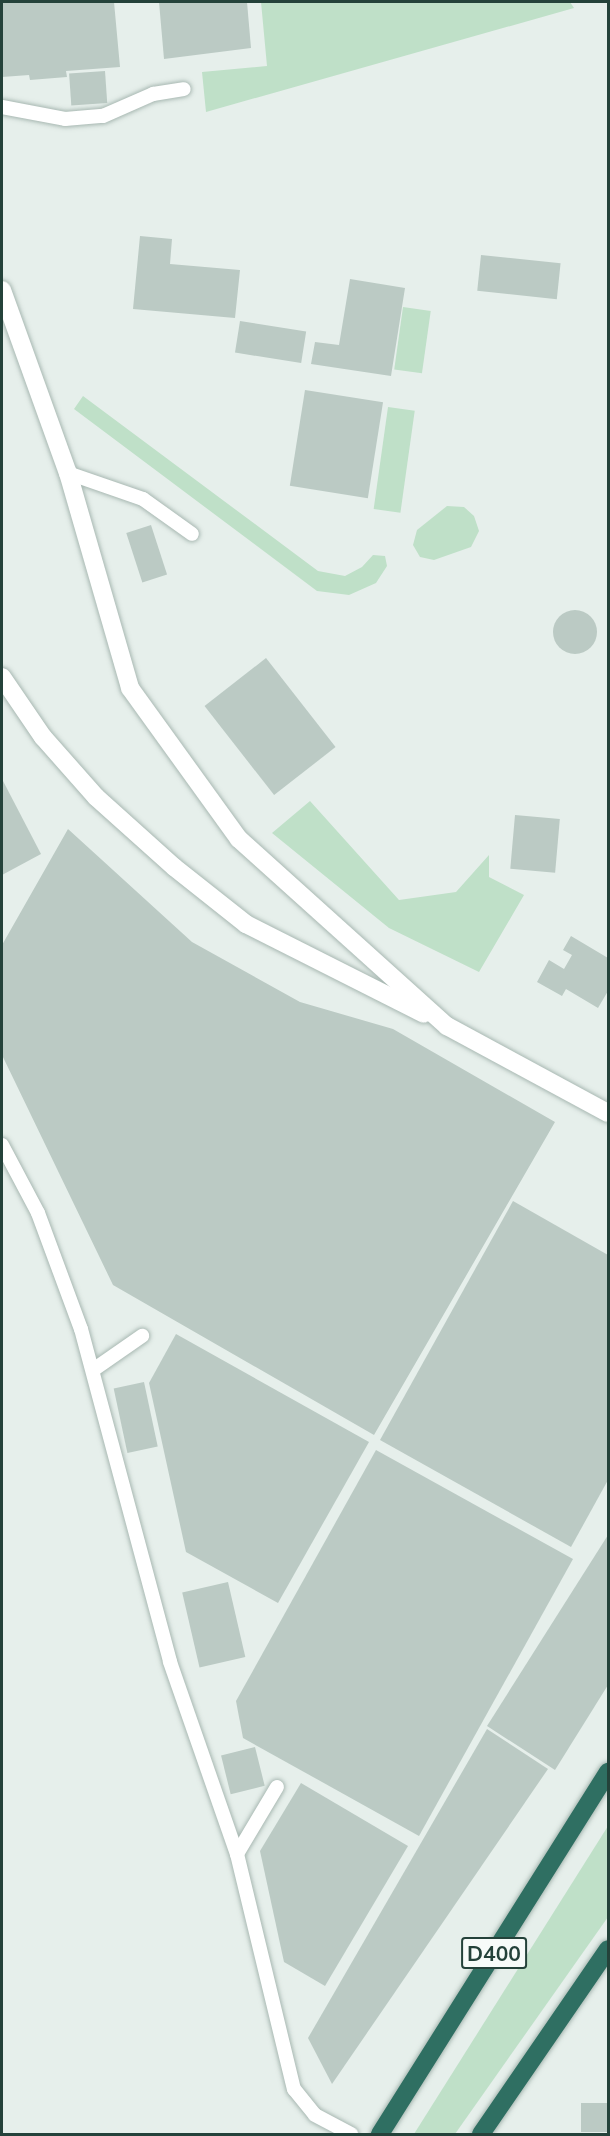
<!DOCTYPE html>
<html>
<head>
<meta charset="utf-8">
<style>
	body { margin:0 }
	#map { position:relative; width:610px; height:2136px; overflow:hidden; background:#e6efeb; font-family:Mulish,sans-serif }
	div>[style] { position:absolute }
	.green>* { inset:0; background:#bfe0c8; transform-origin:0 0 }
	.building>* { inset:0; background:#bbcac4; transform-origin:0 0 }
	.round { border-radius:50% }
	.roads { filter:drop-shadow(0 0 2px #a8b8b2) drop-shadow(0 0 2px #a8b8b2) }
	.lane>* { height:14px; margin:-7px; padding:0 7px; transform-origin:7px; border-radius:7px; background:#fff }
	.street>* { height:18px; margin:-9px; padding:0 9px; transform-origin:9px; border-radius:9px; background:#fff }
	.highway>* { height:18px; margin:-9px; padding:0 9px; transform-origin:9px; border-radius:9px; background:#2f6f62 }
	span { translate:-50% -50%; white-space:nowrap; text-align:center; line-height:1.15; -webkit-text-stroke:4.5px #f7fbf9; paint-order:stroke }
	.shield-label span { padding:2px 4px; background:#f7fbf9; border:2px solid; border-radius:4px; -webkit-text-stroke-width:0 }
	.shield-label { font-size:21px; color:#24423a; font-weight:700 }
	.frame { position:absolute; inset:0; border:3px solid #24423a; pointer-events:none }
</style>
</head>
<body>
<div id="map">
	<div class="green">
		<i style="clip-path:polygon(261px 2px,570px 2px,574px 8px,206px 112px,202px 72px,267px 66px)"></i>
		<i style="left:403px;top:307px;width:28px;height:63px;rotate:8deg"></i>
		<i style="clip-path:polygon(83px 396px,318px 571px,345px 576px,362px 567px,373px 555px,385px 556px,387px 566px,376px 583px,349px 595px,317px 591px,74px 409px)"></i>
		<i style="left:388px;top:407px;width:27px;height:103px;rotate:8deg"></i>
		<i style="clip-path:polygon(447px 506px,464px 507px,474px 516px,479px 531px,471px 547px,434px 560px,420px 557px,413px 545px,417px 530px)"></i>
		<i style="clip-path:polygon(310px 801px,399px 900px,456px 892px,489px 855px,489px 877px,524px 895px,479px 972px,389px 928px,272px 833px)"></i>
		<i style="clip-path:polygon(608px 1826px,608px 1917px,455px 2134px,414px 2134px)"></i>
	</div>
	<div class="building">
		<i style="clip-path:polygon(2px 2px,114px 2px,120px 67px,66px 71px,67px 77px,30px 80px,29px 75px,2px 77px)"></i>
		<i style="clip-path:polygon(159px 2px,247px 2px,251px 48px,164px 59px)"></i>
		<i style="left:105px;top:71px;width:32px;height:36px;rotate:86deg"></i>
		<i style="clip-path:polygon(140px 236px,172px 239px,170px 264px,240px 270px,235px 318px,133px 309px)"></i>
		<i style="left:481px;top:255px;width:80px;height:36px;rotate:6deg"></i>
		<i style="clip-path:polygon(350px 279px,405px 288px,391px 376px,311px 364px,315px 342px,339px 345px)"></i>
		<i style="left:240px;top:321px;width:67px;height:32px;rotate:9deg"></i>
		<i style="left:305px;top:390px;width:79px;height:97px;rotate:9deg"></i>
		<i style="left:151px;top:525px;width:52px;height:26px;rotate:72deg"></i>
		<i class="round" style="left:553px;top:610px;width:44px;height:44px"></i>
		<i style="left:266px;top:658px;width:113px;height:78px;rotate:52deg"></i>
		<i style="clip-path:polygon(2px 779px,41px 854px,2px 875px)"></i>
		<i style="left:515px;top:815px;width:45px;height:54px;rotate:5deg"></i>
		<i style="clip-path:polygon(68px 829px,192px 942px,300px 1002px,393px 1029px,555px 1122px,374px 1435px,113px 1285px,2px 1055px,2px 945px)"></i>
		<i style="clip-path:polygon(571px 936px,608px 958px,608px 991px,598px 1008px,566px 989px,562px 996px,537px 982px,549px 960px,564px 969px,572px 955px,563px 950px)"></i>
		<i style="clip-path:polygon(513px 1201px,608px 1255px,608px 1480px,571px 1547px,380px 1440px)"></i>
		<i style="clip-path:polygon(176px 1334px,369px 1442px,278px 1603px,186px 1552px,149px 1383px)"></i>
		<i style="left:144px;top:1382px;width:66px;height:31px;rotate:78deg"></i>
		<i style="clip-path:polygon(376px 1450px,573px 1559px,419px 1836px,243px 1738px,236px 1701px)"></i>
		<i style="clip-path:polygon(608px 1535px,608px 1685px,555px 1770px,487px 1726px)"></i>
		<i style="left:228px;top:1582px;width:77px;height:47px;rotate:77deg"></i>
		<i style="clip-path:polygon(487px 1729px,548px 1769px,332px 2084px,308px 2038px)"></i>
		<i style="left:255px;top:1747px;width:40px;height:35px;rotate:76deg"></i>
		<i style="clip-path:polygon(301px 1783px,408px 1846px,325px 1986px,284px 1962px,260px 1851px)"></i>
		<i style="left:581px;top:2103px;width:27px;height:29px"></i>
	</div>
	<div class="roads">
		<div class="lane">
			<i style="left:2px;top:107px;width:64px;rotate:10.8deg"></i>
			<i style="left:65px;top:119px;width:38px;rotate:-5deg"></i>
			<i style="left:103px;top:116px;width:55px;rotate:-23.7deg"></i>
			<i style="left:153px;top:94px;width:31px;rotate:-9deg"></i>
			<i style="left:68px;top:473px;width:79px;rotate:19.1deg"></i>
			<i style="left:143px;top:499px;width:60px;rotate:35.5deg"></i>
			<i style="left:2px;top:1145px;width:77px;rotate:62.1deg"></i>
			<i style="left:38px;top:1213px;width:124px;rotate:69.7deg"></i>
			<i style="left:81px;top:1329px;width:345px;rotate:75deg"></i>
			<i style="left:170px;top:1662px;width:203px;rotate:70.8deg"></i>
			<i style="left:237px;top:1854px;width:242px;rotate:76.4deg"></i>
			<i style="left:294px;top:2089px;width:33px;rotate:51deg"></i>
			<i style="left:315px;top:2115px;width:41px;rotate:27.8deg"></i>
			<i style="left:93px;top:1370px;width:60px;rotate:-34.8deg"></i>
			<i style="left:237px;top:1854px;width:78px;rotate:-59.2deg"></i>
		</div>
		<div class="street">
			<i style="left:2px;top:290px;width:195px;rotate:70.2deg"></i>
			<i style="left:68px;top:473px;width:224px;rotate:73.9deg"></i>
			<i style="left:130px;top:688px;width:186px;rotate:54.2deg"></i>
			<i style="left:239px;top:839px;width:280px;rotate:42deg"></i>
			<i style="left:447px;top:1026px;width:183px;rotate:28.4deg"></i>
			<i style="left:2px;top:677px;width:73px;rotate:55.7deg"></i>
			<i style="left:43px;top:737px;width:80px;rotate:48.5deg"></i>
			<i style="left:96px;top:797px;width:105px;rotate:41.9deg"></i>
			<i style="left:174px;top:867px;width:92px;rotate:38.4deg"></i>
			<i style="left:246px;top:924px;width:199px;rotate:26.8deg"></i>
		</div>
		<div class="highway">
			<i style="left:380px;top:2134px;width:428px;rotate:-57.8deg"></i>
			<i style="left:481px;top:2134px;width:224px;rotate:-55.5deg"></i>
		</div>
	</div>
	<div class="shield-label">
		<span style="left:494px;top:1953px">D400</span>
	</div>
	<div class="frame"></div>
</div>
</body>
</html>
